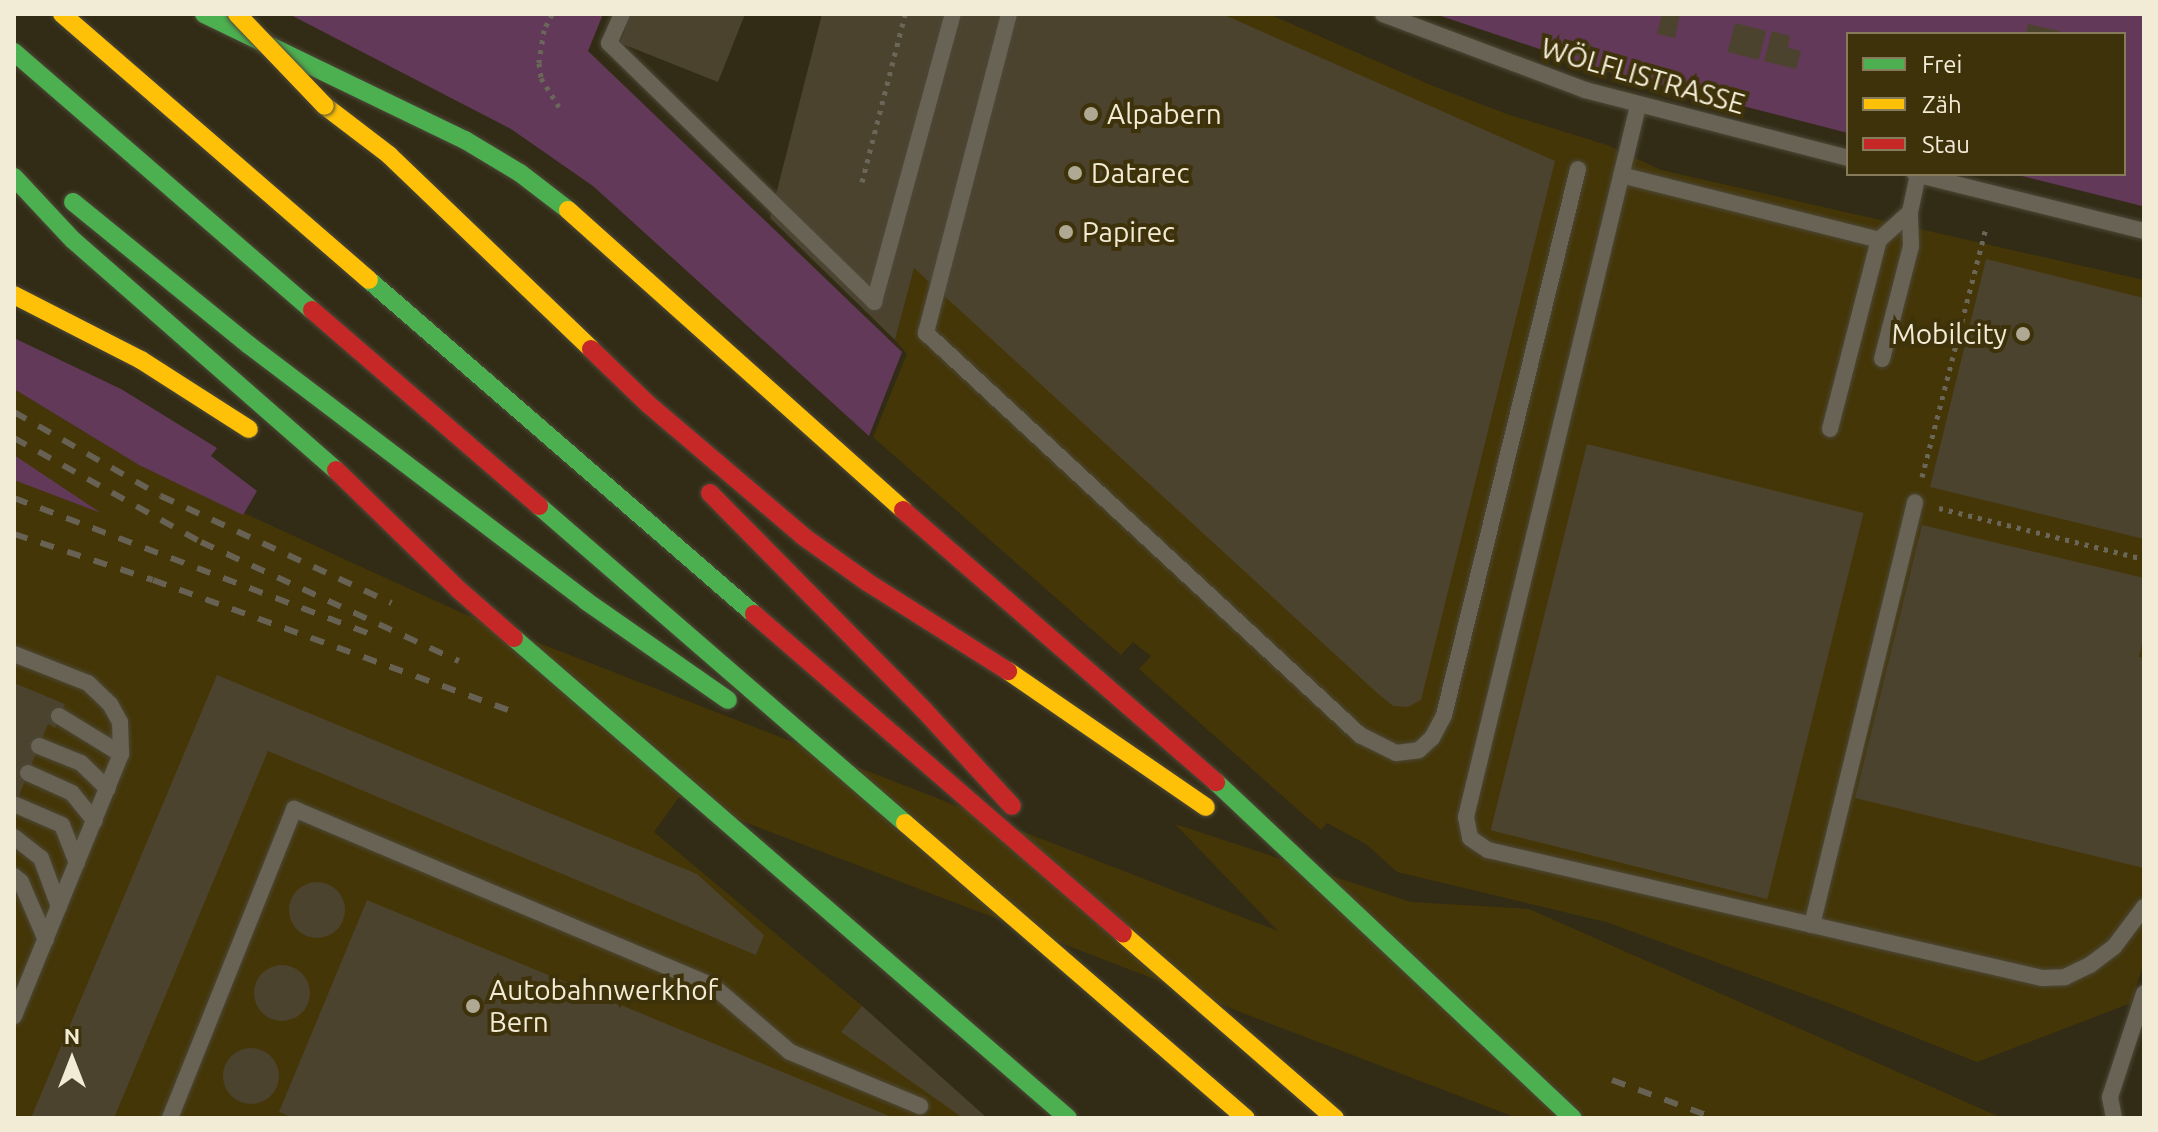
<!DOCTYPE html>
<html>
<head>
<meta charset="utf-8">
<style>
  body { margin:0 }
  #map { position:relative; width:2158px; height:1132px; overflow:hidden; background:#322c16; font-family:Ubuntu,sans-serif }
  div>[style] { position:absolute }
  .built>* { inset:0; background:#443607 }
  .green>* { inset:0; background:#63395a }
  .building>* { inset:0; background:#4c432f; transform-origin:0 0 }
  .round { border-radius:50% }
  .path>* { height:5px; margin-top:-2.5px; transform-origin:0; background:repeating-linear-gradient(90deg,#6a6658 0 4px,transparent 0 10px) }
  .roads { filter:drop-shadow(0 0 2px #4d4838) drop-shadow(0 0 2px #4d4838) }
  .lane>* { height:16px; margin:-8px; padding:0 8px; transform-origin:8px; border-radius:8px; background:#686354 }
  .fast>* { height:18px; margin:-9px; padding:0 9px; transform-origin:9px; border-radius:9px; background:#4caf50 }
  .slow>* { height:18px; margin:-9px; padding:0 9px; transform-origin:9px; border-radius:9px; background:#ffc107 }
  .jam>* { height:18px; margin:-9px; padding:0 9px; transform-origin:9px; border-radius:9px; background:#c62828 }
  .rail>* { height:6px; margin-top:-3px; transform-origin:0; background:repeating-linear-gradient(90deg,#676253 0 14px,transparent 0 28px) }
  .bridges { filter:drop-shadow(0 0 2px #4d4838) drop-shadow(0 0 2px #4d4838) }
  .slow-bridge>* { height:18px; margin:-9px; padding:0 9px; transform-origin:9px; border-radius:9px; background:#ffc107 }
  .dots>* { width:22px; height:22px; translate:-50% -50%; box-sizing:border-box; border:4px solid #3e320a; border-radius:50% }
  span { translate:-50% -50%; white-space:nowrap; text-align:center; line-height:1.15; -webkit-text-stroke:8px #3e320a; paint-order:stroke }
  .street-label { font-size:28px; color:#f2ebd6 }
  .poi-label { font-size:28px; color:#f2ebd6 }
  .left { translate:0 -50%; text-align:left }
  .right { translate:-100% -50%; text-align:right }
  .frame { position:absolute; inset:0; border:16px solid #f2ebd6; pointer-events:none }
  .legend { position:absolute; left:1846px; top:32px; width:280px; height:144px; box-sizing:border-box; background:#3e320a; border:2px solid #867c5c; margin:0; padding:10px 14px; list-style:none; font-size:24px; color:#f2ebd6 }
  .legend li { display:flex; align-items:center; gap:16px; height:40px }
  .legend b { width:40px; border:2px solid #867c5c }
  .north { position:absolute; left:32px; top:1020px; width:80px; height:80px; -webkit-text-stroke:6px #3e320a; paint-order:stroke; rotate:0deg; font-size:22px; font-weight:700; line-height:32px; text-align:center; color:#f2ebd6 }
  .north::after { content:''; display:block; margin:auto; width:28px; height:36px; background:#f2ebd6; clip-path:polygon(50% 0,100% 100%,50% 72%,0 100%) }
</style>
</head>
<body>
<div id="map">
  <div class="built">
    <i style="clip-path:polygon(979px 14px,1269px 14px,1433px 86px,1507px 114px,1607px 145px,1661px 170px,2144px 280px,2144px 962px,2131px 1003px,1977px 1062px,1831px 1004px,1606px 922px,1397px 872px,1366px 844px,1327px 823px,1321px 830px,1139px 669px,1151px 656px,1133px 642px,1121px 655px,873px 437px,907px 354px,895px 340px)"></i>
    <i style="clip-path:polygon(14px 389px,139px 465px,462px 613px,1278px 931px,1175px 824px,1411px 902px,1529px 909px,2002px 1118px,1517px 1118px,679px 797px,654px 832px,862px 1006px,987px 1118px,14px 1118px)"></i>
  </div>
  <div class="green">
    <i style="clip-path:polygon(289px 14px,603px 14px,588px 51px,902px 352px,869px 436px,593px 186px,511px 129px)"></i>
    <i style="clip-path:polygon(1435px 14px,2144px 14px,2144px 203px,2142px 206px,2014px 174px,2124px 174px,2124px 34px,1848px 34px,1848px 133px,1602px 70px)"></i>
    <i style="clip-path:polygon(14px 338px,121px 389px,217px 448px,211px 456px,257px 491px,243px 515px,139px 465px,14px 389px)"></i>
    <i style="clip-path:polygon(14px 455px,101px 513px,14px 480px)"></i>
  </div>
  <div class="building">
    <i style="clip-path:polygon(631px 14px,745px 14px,718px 82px,620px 43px)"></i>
    <i style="clip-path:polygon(822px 14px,1222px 14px,1555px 161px,1421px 700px,1408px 707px,1393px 706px,1376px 692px,914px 268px,895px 340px,770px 218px)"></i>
    <i style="clip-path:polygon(1662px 14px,1680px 14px,1675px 38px,1657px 34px)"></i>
    <i style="left:1735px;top:23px;width:32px;height:30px;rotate:14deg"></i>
    <i style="clip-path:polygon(2028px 24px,2060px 31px,2059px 34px,2026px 34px)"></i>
    <i style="clip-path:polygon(1772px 31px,1790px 36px,1788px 48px,1801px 51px,1796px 69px,1764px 61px)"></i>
    <i style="left:1574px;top:40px;width:18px;height:15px;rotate:13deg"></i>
    <i style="clip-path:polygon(1986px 259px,2144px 298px,2144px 539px,1930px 487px)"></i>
    <i style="left:1587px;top:444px;width:285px;height:398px;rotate:14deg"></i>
    <i style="clip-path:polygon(1922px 525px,2144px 578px,2144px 635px,2139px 657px,2144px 658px,2144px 868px,1855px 798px)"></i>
    <i style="clip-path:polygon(217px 675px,697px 874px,764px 935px,756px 955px,268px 751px,114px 1118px,31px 1118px)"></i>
    <i style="clip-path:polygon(14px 683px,65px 704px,55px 728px,48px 724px,14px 808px)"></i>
    <i class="round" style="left:289px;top:882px;width:56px;height:56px"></i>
    <i style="clip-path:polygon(367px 900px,894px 1118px,293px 1118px,279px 1112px)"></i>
    <i class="round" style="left:254px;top:965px;width:56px;height:56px"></i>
    <i style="clip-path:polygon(862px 1006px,987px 1118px,963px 1118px,841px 1032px)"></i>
    <i class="round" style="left:223px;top:1048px;width:56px;height:56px"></i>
  </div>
  <div class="path">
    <i style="left:552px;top:14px;width:18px;rotate:117deg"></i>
    <i style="left:544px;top:30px;width:33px;rotate:99deg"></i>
    <i style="left:539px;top:63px;width:15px;rotate:82deg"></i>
    <i style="left:541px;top:78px;width:38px;rotate:58deg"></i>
    <i style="left:862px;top:182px;width:173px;rotate:-75.6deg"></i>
    <i style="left:1922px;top:477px;width:254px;rotate:-75.6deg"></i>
    <i style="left:1939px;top:508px;width:211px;rotate:14deg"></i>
  </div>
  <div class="roads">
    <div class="lane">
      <i style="left:622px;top:14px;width:32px;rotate:114deg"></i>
      <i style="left:609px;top:43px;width:371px;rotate:44.3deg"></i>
      <i style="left:874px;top:302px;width:299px;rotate:-74.7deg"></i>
      <i style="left:1009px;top:14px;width:330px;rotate:104.6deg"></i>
      <i style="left:926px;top:333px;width:592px;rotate:42.81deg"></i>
      <i style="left:1360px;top:735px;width:40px;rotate:26.6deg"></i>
      <i style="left:1396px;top:753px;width:23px;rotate:-7deg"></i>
      <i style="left:1419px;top:750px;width:18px;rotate:-43deg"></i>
      <i style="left:1432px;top:738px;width:26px;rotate:-62deg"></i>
      <i style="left:1444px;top:715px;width:562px;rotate:-76.21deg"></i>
      <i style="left:1383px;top:14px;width:216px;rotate:20.6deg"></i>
      <i style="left:1585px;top:90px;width:272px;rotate:14.5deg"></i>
      <i style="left:1638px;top:106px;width:732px;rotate:103.6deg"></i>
      <i style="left:1466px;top:817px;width:21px;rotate:79deg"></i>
      <i style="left:1470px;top:838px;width:22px;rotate:34deg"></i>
      <i style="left:1488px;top:850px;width:569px;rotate:13.01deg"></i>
      <i style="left:2042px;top:978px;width:23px;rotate:-2deg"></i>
      <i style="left:2065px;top:977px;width:28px;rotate:-26deg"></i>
      <i style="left:2090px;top:965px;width:30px;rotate:-37deg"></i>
      <i style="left:2114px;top:947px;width:50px;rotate:-53.1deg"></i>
      <i style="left:1915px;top:174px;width:236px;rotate:14deg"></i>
      <i style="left:1621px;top:175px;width:266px;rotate:14.1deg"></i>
      <i style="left:1882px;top:359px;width:117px;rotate:-75.6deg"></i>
      <i style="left:1911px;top:246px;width:34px;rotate:-92deg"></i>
      <i style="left:1830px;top:429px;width:195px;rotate:-75.5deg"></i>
      <i style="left:1879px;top:240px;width:42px;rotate:-42.1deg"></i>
      <i style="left:1910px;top:212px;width:38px;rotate:-78deg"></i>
      <i style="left:14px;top:654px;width:79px;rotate:21.4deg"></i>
      <i style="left:88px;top:683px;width:30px;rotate:44deg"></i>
      <i style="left:110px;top:704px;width:21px;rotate:61deg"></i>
      <i style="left:120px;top:722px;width:32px;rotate:88deg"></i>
      <i style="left:121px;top:754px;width:283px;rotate:112.2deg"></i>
      <i style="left:59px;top:716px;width:73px;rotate:31.5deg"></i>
      <i style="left:39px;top:746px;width:45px;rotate:22deg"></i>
      <i style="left:81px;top:763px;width:37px;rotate:44deg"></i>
      <i style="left:28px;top:773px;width:48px;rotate:24.4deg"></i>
      <i style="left:72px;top:793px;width:36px;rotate:51deg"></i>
      <i style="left:16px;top:805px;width:50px;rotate:23.5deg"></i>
      <i style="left:62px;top:825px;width:41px;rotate:68.5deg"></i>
      <i style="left:14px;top:837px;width:34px;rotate:38deg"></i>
      <i style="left:41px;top:858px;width:52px;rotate:69.8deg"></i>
      <i style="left:14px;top:876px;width:9px;rotate:41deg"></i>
      <i style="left:21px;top:882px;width:63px;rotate:66.7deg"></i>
      <i style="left:1812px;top:925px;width:435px;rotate:-76.3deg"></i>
      <i style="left:170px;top:1118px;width:333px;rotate:-68.1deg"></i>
      <i style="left:294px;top:809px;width:455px;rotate:22.9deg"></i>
      <i style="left:713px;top:986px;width:101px;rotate:40.6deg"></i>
      <i style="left:790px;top:1052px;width:141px;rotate:22.6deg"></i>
      <i style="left:2114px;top:1118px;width:21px;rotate:-101deg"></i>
      <i style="left:2110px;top:1097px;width:109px;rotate:-71.9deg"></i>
    </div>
    <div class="fast">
      <i style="left:204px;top:14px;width:290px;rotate:25.8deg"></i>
      <i style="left:465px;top:140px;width:64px;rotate:31deg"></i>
      <i style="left:520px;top:173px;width:61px;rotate:37.6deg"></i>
      <i style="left:14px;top:52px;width:394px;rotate:40.9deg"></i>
      <i style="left:14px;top:177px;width:86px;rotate:46.9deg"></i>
      <i style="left:73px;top:240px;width:349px;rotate:41.2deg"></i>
      <i style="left:73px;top:202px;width:227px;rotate:39.1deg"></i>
      <i style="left:249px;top:345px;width:423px;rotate:37.2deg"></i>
      <i style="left:586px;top:601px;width:173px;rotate:34.9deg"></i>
      <i style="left:369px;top:280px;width:510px;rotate:40.94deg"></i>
      <i style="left:539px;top:506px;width:484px;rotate:40.9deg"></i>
      <i style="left:514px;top:638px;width:733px;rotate:40.91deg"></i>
      <i style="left:1216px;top:782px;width:490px;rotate:43.3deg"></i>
    </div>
    <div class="slow">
      <i style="left:62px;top:14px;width:406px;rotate:40.9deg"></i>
      <i style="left:325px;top:106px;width:81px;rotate:37.4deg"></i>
      <i style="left:389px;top:155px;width:280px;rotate:43.8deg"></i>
      <i style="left:568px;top:210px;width:450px;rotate:41.8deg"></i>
      <i style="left:14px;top:295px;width:143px;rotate:27.1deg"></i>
      <i style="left:141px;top:360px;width:128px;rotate:32.6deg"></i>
      <i style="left:1008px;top:671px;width:240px;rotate:34.5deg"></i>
      <i style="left:905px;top:823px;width:451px;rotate:40.9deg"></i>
      <i style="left:1123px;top:934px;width:281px;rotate:41deg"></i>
    </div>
    <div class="jam">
      <i style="left:312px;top:310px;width:300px;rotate:40.8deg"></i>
      <i style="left:591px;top:349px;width:79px;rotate:44deg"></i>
      <i style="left:648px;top:404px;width:205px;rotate:40.4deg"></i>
      <i style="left:804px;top:537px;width:77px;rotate:35.5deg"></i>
      <i style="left:867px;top:582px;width:167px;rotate:32.3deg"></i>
      <i style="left:336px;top:470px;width:172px;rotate:44.3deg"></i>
      <i style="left:459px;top:590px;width:73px;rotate:41.1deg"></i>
      <i style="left:710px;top:493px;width:305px;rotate:45.4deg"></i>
      <i style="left:924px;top:710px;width:130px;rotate:47.5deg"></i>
      <i style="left:903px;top:510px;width:415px;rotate:41deg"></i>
      <i style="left:754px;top:614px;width:488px;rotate:40.9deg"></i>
    </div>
  </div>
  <div class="rail">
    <i style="left:14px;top:412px;width:169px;rotate:29.7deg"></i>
    <i style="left:161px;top:496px;width:254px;rotate:24.9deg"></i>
    <i style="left:14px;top:438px;width:214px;rotate:29.1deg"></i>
    <i style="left:201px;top:542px;width:284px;rotate:24.8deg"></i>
    <i style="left:14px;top:498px;width:386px;rotate:20.9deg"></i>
    <i style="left:14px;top:534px;width:146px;rotate:18.3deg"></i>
    <i style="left:153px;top:580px;width:391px;rotate:20.1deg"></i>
    <i style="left:1612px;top:1080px;width:109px;rotate:20.4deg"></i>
  </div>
  <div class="bridges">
    <div class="slow-bridge">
      <i style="left:237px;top:14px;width:127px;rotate:46.3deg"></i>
    </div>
  </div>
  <div class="dots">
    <i style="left:1091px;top:114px;background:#afa893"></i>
    <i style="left:1075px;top:173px;background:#afa893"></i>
    <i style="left:1066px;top:232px;background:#afa893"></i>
    <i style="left:2023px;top:334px;background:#afa893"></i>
    <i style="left:473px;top:1006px;background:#afa893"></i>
  </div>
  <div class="street-label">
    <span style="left:1643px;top:76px;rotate:16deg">WÖLFLISTRASSE</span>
  </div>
  <div class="poi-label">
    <span class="left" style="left:1107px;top:114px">Alpabern</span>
    <span class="left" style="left:1091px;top:173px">Datarec</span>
    <span class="left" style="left:1082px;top:232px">Papirec</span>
    <span class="right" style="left:2007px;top:334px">Mobilcity</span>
    <span class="left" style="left:489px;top:1006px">Autobahnwerkhof<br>Bern</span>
  </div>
  <div class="frame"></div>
  <ul class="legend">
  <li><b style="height:10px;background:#4caf50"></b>Frei</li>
  <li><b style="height:10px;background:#ffc107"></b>Zäh</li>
  <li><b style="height:10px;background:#c62828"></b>Stau</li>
  </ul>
  <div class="north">N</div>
</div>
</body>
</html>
